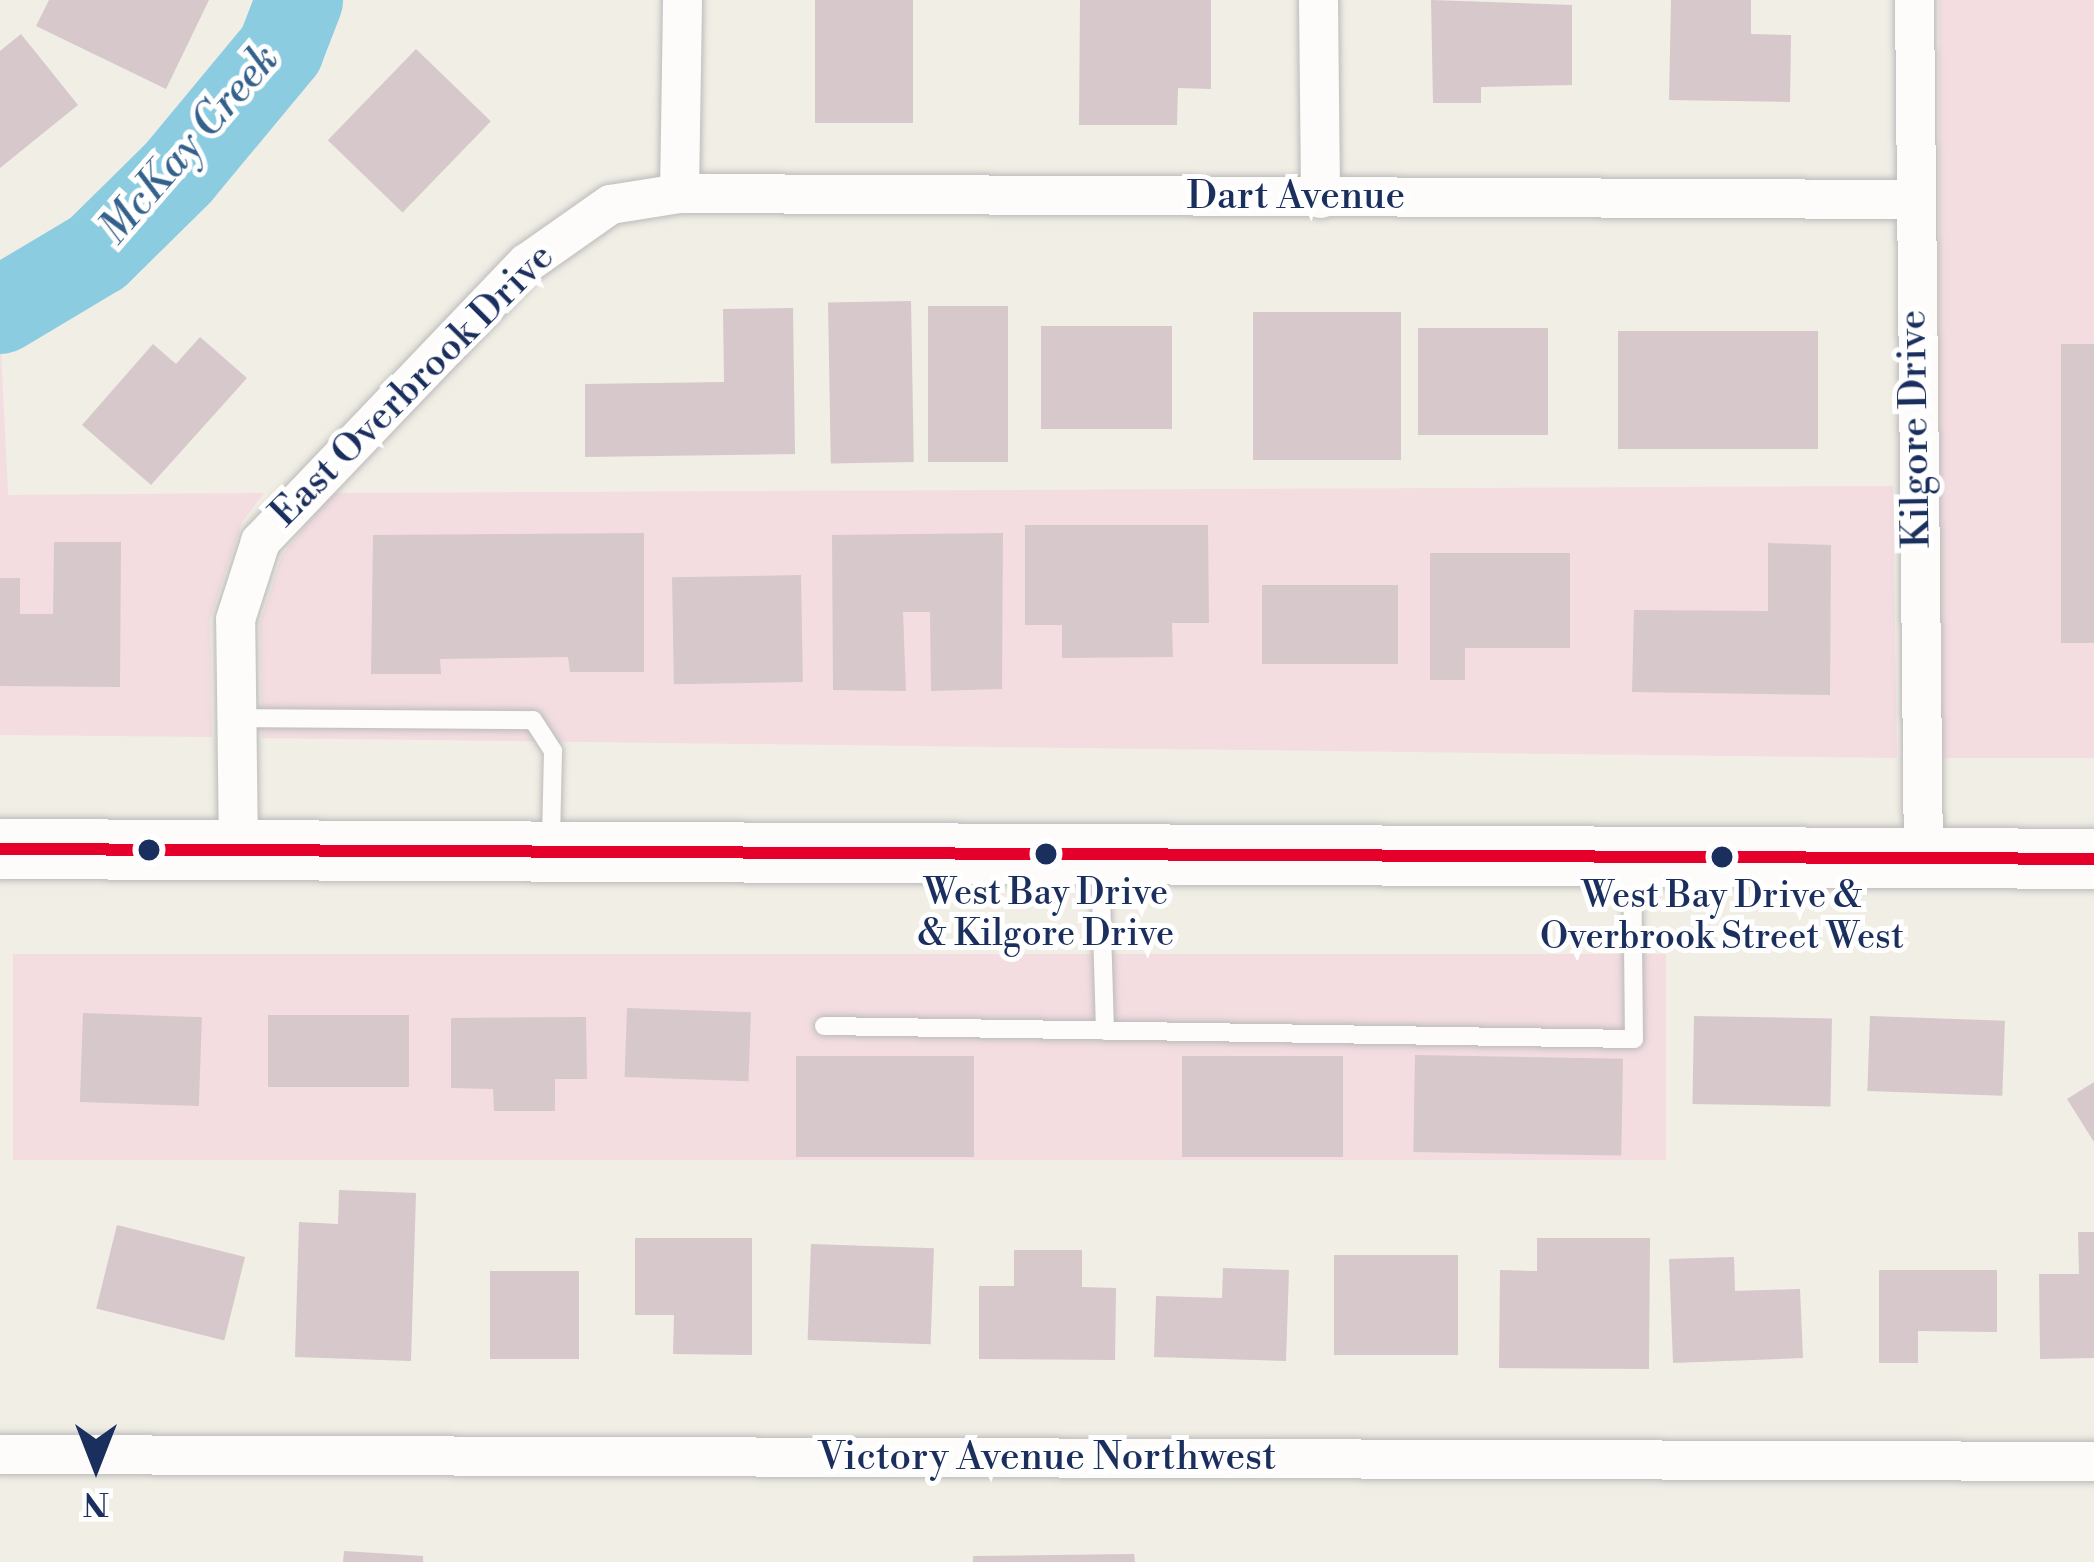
<!DOCTYPE html>
<html>
<head>
<meta charset="utf-8">
<style>
  body { margin:0 }
  #map { position:relative; width:2094px; height:1562px; overflow:hidden; background:#f1eee5; font-family:"Libre Bodoni",serif }
  div>[style] { position:absolute }
  .built>* { inset:0; background:#f3dde1; transform-origin:0 0 }
  .river>* { height:87px; margin:-43.5px; padding:0 43.5px; transform-origin:43.5px; border-radius:43.5px; background:#8ccce1 }
  .building>* { inset:0; background:#d7c8cb; transform-origin:0 0 }
  .roads { filter:drop-shadow(0 0 3px #bbb) drop-shadow(0 0 3px #bbb) }
  .lane>* { height:18px; margin:-9px; padding:0 9px; transform-origin:9px; border-radius:9px; background:#fdfcfb }
  .street>* { height:39px; margin:-19.5px; padding:0 19.5px; transform-origin:19.5px; border-radius:19.5px; background:#fdfcfb }
  .primary>* { height:60px; margin:-30px; padding:0 30px; transform-origin:30px; border-radius:30px; background:#fdfcfb }
  .bus-1>* { height:12px; margin:-6px; padding:0 6px; transform-origin:6px; border-radius:6px; background:#e4002b }
  .dots>* { width:33px; height:33px; translate:-50% -50%; box-sizing:border-box; border:6px solid #fff; border-radius:50% }
  span { translate:-50% -50%; white-space:nowrap; text-align:center; line-height:1.15; -webkit-text-stroke:10px #fff; paint-order:stroke }
  .bus-label { font-size:36px; color:#1b2f5e }
  .street-label { font-size:39px; color:#1b2f5e }
  .water-label { font-size:42px; color:#34618b; font-style:italic }
  .north { position:absolute; left:36px; top:1406px; width:120px; height:120px; -webkit-text-stroke:9px #fff; paint-order:stroke; rotate:180deg; font-size:33px; font-weight:700; line-height:48px; text-align:center; color:#1b2f5e }
  .north::after { content:''; display:block; margin:auto; width:42px; height:54px; background:#1b2f5e; clip-path:polygon(50% 0,100% 100%,50% 72%,0 100%) }
</style>
</head>
<body>
<div id="map">
  <div class="built">
    <i style="left:1939px;top:0;width:155px;height:758px"></i>
    <i style="clip-path:polygon(0 329px,8px 495px,264px 493px,242px 522px,210px 619px,212px 737px,0 735px)"></i>
    <i style="clip-path:polygon(1893px 486px,1897px 758px,262px 738px,260px 623px,282px 555px,333px 493px)"></i>
    <i style="left:13px;top:954px;width:1653px;height:206px"></i>
  </div>
  <div class="river">
    <i style="left:0;top:310px;width:113px;rotate:-30.9deg"></i>
    <i style="left:97px;top:252px;width:114px;rotate:-44.6deg"></i>
    <i style="left:178px;top:172px;width:160px;rotate:-50.3deg"></i>
    <i style="left:280px;top:49px;width:53px;rotate:-68.8deg"></i>
  </div>
  <div class="building">
    <i style="clip-path:polygon(49px 0,209px 0,166px 89px,36px 26px)"></i>
    <i style="left:815px;top:0;width:98px;height:123px"></i>
    <i style="clip-path:polygon(1080px 0,1211px 0,1211px 89px,1178px 88px,1177px 125px,1079px 125px)"></i>
    <i style="clip-path:polygon(1431px 0,1572px 5px,1572px 85px,1481px 87px,1481px 103px,1433px 103px)"></i>
    <i style="clip-path:polygon(1671px 0,1751px 0,1751px 34px,1791px 35px,1790px 102px,1669px 100px)"></i>
    <i style="clip-path:polygon(21px 34px,78px 105px,0 168px,0 51px)"></i>
    <i style="left:416px;top:49px;width:104px;height:127px;rotate:44deg"></i>
    <i style="left:911px;top:301px;width:161px;height:83px;rotate:89deg"></i>
    <i style="left:928px;top:306px;width:80px;height:156px"></i>
    <i style="clip-path:polygon(793px 308px,795px 454px,585px 457px,585px 384px,724px 382px,723px 309px)"></i>
    <i style="left:1253px;top:312px;width:148px;height:148px"></i>
    <i style="left:1041px;top:326px;width:131px;height:103px"></i>
    <i style="left:1418px;top:328px;width:130px;height:107px"></i>
    <i style="left:1618px;top:331px;width:200px;height:118px"></i>
    <i style="clip-path:polygon(200px 337px,247px 378px,151px 485px,82px 425px,153px 344px,176px 364px)"></i>
    <i style="left:2061px;top:344px;width:33px;height:299px"></i>
    <i style="clip-path:polygon(1025px 525px,1208px 525px,1209px 623px,1172px 623px,1173px 657px,1062px 658px,1062px 625px,1025px 625px)"></i>
    <i style="clip-path:polygon(644px 533px,644px 672px,570px 672px,568px 657px,440px 659px,441px 674px,371px 674px,373px 535px)"></i>
    <i style="clip-path:polygon(1003px 533px,1002px 689px,931px 691px,930px 612px,903px 612px,906px 691px,833px 690px,832px 535px)"></i>
    <i style="clip-path:polygon(54px 542px,121px 542px,120px 687px,0 686px,0 578px,20px 578px,20px 614px,53px 614px)"></i>
    <i style="clip-path:polygon(1768px 543px,1831px 545px,1830px 695px,1632px 692px,1634px 610px,1768px 611px)"></i>
    <i style="clip-path:polygon(1430px 553px,1570px 553px,1570px 648px,1465px 648px,1465px 680px,1430px 680px)"></i>
    <i style="left:801px;top:575px;width:107px;height:129px;rotate:89deg"></i>
    <i style="left:1262px;top:585px;width:136px;height:79px"></i>
    <i style="left:627px;top:1008px;width:124px;height:69px;rotate:2deg"></i>
    <i style="left:83px;top:1013px;width:119px;height:89px;rotate:2deg"></i>
    <i style="left:268px;top:1015px;width:141px;height:72px"></i>
    <i style="left:1694px;top:1016px;width:138px;height:88px;rotate:1deg"></i>
    <i style="left:1870px;top:1016px;width:135px;height:75px;rotate:2deg"></i>
    <i style="clip-path:polygon(586px 1017px,587px 1079px,555px 1079px,555px 1111px,494px 1111px,493px 1089px,451px 1088px,451px 1018px)"></i>
    <i style="left:1415px;top:1055px;width:208px;height:97px;rotate:1deg"></i>
    <i style="left:796px;top:1056px;width:178px;height:101px"></i>
    <i style="left:1182px;top:1056px;width:161px;height:101px"></i>
    <i style="clip-path:polygon(2094px 1082px,2094px 1142px,2067px 1099px)"></i>
    <i style="clip-path:polygon(339px 1190px,416px 1193px,411px 1361px,295px 1357px,299px 1222px,338px 1224px)"></i>
    <i style="left:117px;top:1225px;width:132px;height:86px;rotate:14deg"></i>
    <i style="clip-path:polygon(2078px 1232px,2094px 1232px,2094px 1358px,2040px 1359px,2039px 1274px,2079px 1274px)"></i>
    <i style="clip-path:polygon(635px 1238px,752px 1238px,752px 1355px,673px 1354px,674px 1315px,635px 1315px)"></i>
    <i style="clip-path:polygon(1537px 1238px,1650px 1238px,1649px 1369px,1499px 1368px,1500px 1270px,1537px 1271px)"></i>
    <i style="left:811px;top:1244px;width:123px;height:96px;rotate:2deg"></i>
    <i style="clip-path:polygon(1014px 1250px,1082px 1250px,1082px 1287px,1116px 1288px,1115px 1360px,979px 1359px,979px 1286px,1014px 1286px)"></i>
    <i style="left:1334px;top:1255px;width:124px;height:100px"></i>
    <i style="clip-path:polygon(1734px 1257px,1735px 1291px,1800px 1289px,1803px 1358px,1673px 1363px,1669px 1259px)"></i>
    <i style="clip-path:polygon(1223px 1268px,1289px 1270px,1286px 1361px,1154px 1357px,1156px 1296px,1222px 1298px)"></i>
    <i style="clip-path:polygon(1879px 1270px,1997px 1270px,1997px 1332px,1918px 1331px,1918px 1363px,1879px 1363px)"></i>
    <i style="left:490px;top:1271px;width:89px;height:88px"></i>
    <i style="clip-path:polygon(344px 1551px,423px 1556px,423px 1562px,343px 1562px)"></i>
    <i style="clip-path:polygon(1134px 1554px,1135px 1562px,973px 1562px,973px 1556px)"></i>
  </div>
  <div class="roads">
    <div class="lane">
      <i style="left:236px;top:718px;width:297px;rotate:0.4deg"></i>
      <i style="left:533px;top:720px;width:37px;rotate:57deg"></i>
      <i style="left:553px;top:751px;width:90px;rotate:91.3deg"></i>
      <i style="left:1100px;top:862px;width:169px;rotate:88.3deg"></i>
      <i style="left:824px;top:1026px;width:810px;rotate:0.92deg"></i>
      <i style="left:1634px;top:1039px;width:177px;rotate:-90.6deg"></i>
    </div>
    <div class="street">
      <i style="left:1318px;top:0;width:198px;rotate:89.4deg"></i>
      <i style="left:1914px;top:0;width:859px;rotate:89.4deg"></i>
      <i style="left:679px;top:193px;width:193px;rotate:-89.1deg"></i>
      <i style="left:238px;top:851px;width:232px;rotate:-90.7deg"></i>
      <i style="left:235px;top:619px;width:82px;rotate:-72.2deg"></i>
      <i style="left:260px;top:541px;width:385px;rotate:-46.3deg"></i>
      <i style="left:526px;top:263px;width:103px;rotate:-35.1deg"></i>
      <i style="left:610px;top:204px;width:70px;rotate:-9.1deg"></i>
      <i style="left:679px;top:193px;width:1234px;rotate:0.28deg"></i>
      <i style="left:0;top:1454px;width:2094px;rotate:0.19deg"></i>
    </div>
    <div class="primary">
      <i style="left:0;top:849px;width:2094px;rotate:0.27deg"></i>
    </div>
  </div>
  <div class="bus-1">
    <i style="left:0;top:849px;width:2094px;rotate:0.27deg"></i>
  </div>
  <div class="dots">
    <i style="left:149px;top:850px;background:#1b2f5e"></i>
    <i style="left:1046px;top:854px;background:#1b2f5e"></i>
    <i style="left:1722px;top:857px;background:#1b2f5e"></i>
  </div>
  <div class="bus-label">
    <span style="left:1046px;top:914px">West Bay Drive<br>&amp; Kilgore Drive</span>
    <span style="left:1722px;top:917px">West Bay Drive &amp;<br>Overbrook Street West</span>
  </div>
  <div class="street-label">
    <span style="left:1296px;top:197px">Dart Avenue</span>
    <span style="left:413px;top:386px;rotate:-45deg">East Overbrook Drive</span>
    <span style="left:1916px;top:429px;rotate:-91deg">Kilgore Drive</span>
    <span style="left:1047px;top:1458px">Victory Avenue Northwest</span>
  </div>
  <div class="water-label">
    <span style="left:190px;top:145px;rotate:-49deg">McKay Creek</span>
  </div>
  <div class="north">N</div>
</div>
</body>
</html>
